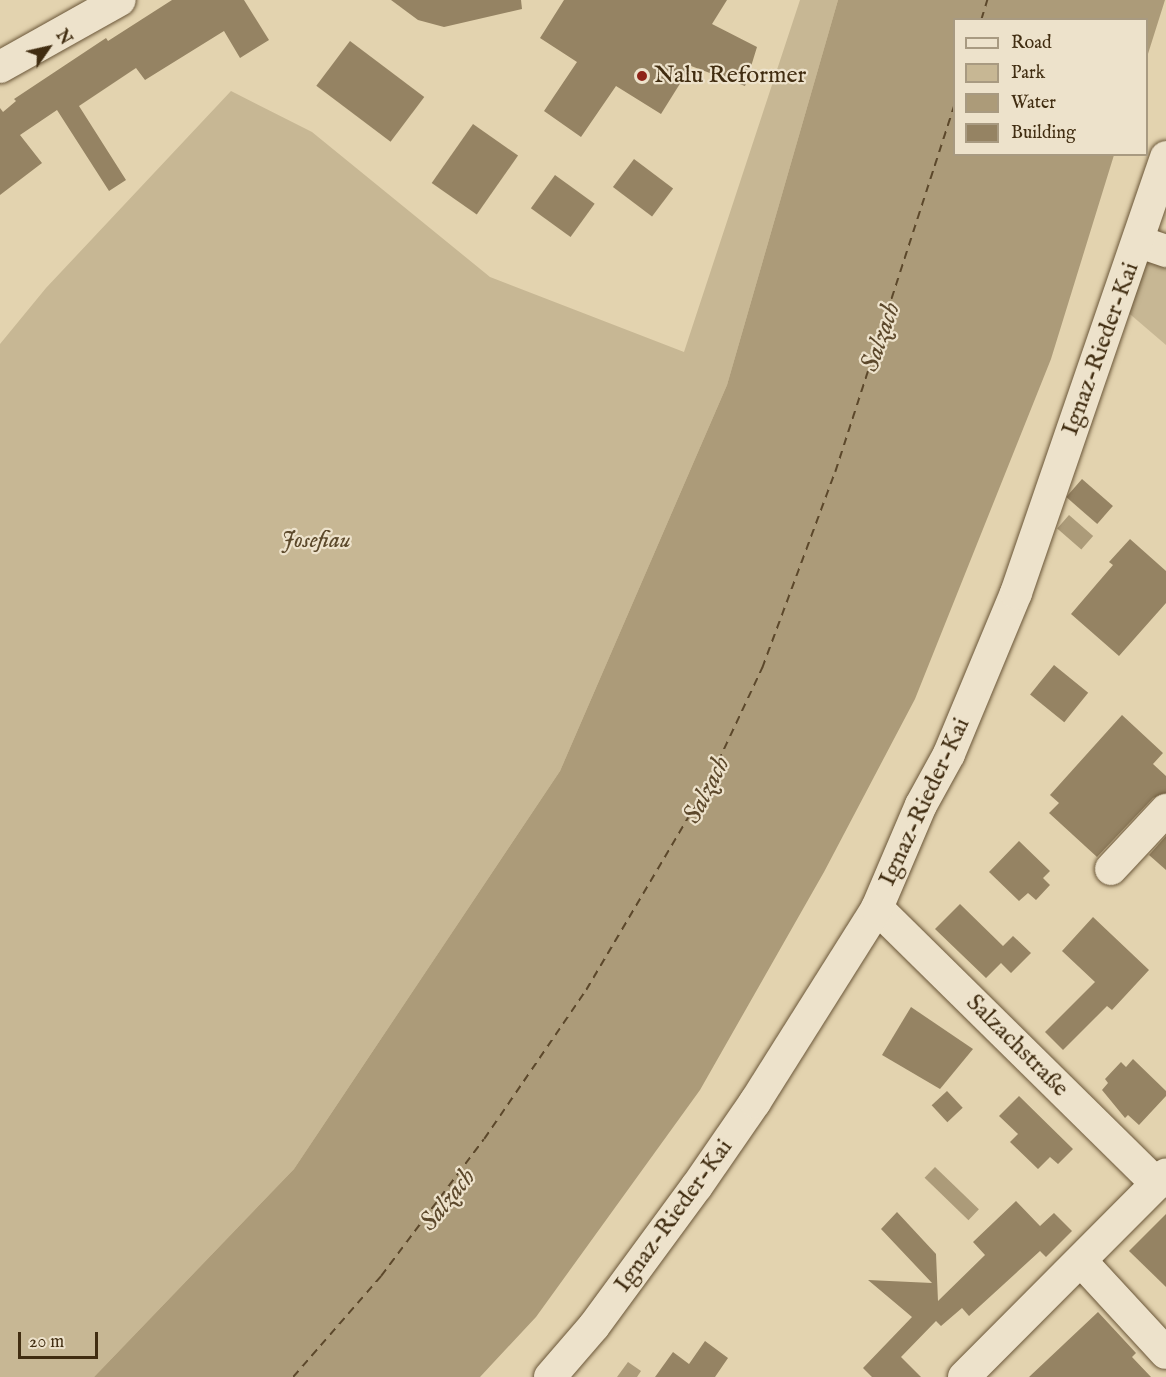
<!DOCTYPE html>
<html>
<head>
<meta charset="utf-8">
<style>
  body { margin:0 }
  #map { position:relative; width:1166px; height:1377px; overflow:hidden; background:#e3d3af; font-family:"IM FELL English",serif }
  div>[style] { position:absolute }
  .green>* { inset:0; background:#c7b794 }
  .water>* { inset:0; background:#ac9b79; transform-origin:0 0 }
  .ferry>* { height:1.5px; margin-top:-0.75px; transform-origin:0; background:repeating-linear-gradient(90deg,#5c482b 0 8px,transparent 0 14px) }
  .building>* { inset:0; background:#958363; transform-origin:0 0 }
  .roads { filter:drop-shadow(0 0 2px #6a5638) drop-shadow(0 0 2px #6a5638) }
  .minor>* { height:32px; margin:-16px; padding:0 16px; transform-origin:16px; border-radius:16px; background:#ede2cb }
  .dots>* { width:16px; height:16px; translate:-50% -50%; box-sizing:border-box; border:3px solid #ede2cb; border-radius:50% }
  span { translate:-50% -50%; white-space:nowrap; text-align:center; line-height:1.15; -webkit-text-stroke:4.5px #ede2cb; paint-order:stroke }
  .poi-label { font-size:24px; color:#412d11 }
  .left { translate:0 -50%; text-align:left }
  .street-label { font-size:24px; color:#412d11 }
  .park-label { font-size:24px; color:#5c492b; font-style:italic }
  .water-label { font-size:26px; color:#5c482b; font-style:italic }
  .legend { position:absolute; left:953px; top:18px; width:195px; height:138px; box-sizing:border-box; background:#ede2cb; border:2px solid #a89a81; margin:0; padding:8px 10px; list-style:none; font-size:18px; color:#412d11 }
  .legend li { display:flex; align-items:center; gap:12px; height:30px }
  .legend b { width:30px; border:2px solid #a89a81 }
  .north { position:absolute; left:18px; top:18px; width:60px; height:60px; -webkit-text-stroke:4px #ede2cb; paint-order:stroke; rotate:56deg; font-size:16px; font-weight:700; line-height:24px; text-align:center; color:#412d11 }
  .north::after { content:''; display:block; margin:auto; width:21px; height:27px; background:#412d11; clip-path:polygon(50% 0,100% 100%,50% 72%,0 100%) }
  .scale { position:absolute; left:18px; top:1332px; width:80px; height:27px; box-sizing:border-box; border:3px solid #412d11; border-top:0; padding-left:8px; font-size:18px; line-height:21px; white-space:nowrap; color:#412d11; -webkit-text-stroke:4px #ede2cb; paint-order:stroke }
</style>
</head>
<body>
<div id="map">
  <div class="green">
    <i style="clip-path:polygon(800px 0,838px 0,727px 385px,560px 771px,294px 1169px,94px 1377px,0 1377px,0 344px,46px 288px,231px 91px,312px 132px,490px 277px,684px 352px)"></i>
    <i style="clip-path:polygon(1153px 259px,1166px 263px,1166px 345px,1124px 309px,1145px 262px)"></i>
  </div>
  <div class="water">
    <i style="clip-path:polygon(838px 0,1165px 0,1147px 57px,1146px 20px,954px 20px,954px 154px,1114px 155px,1051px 359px,915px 699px,824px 872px,700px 1090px,536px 1317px,480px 1377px,94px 1377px,294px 1169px,560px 771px,727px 385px)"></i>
    <i style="left:1069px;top:515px;width:32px;height:18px;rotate:41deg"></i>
    <i style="left:935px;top:1167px;width:61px;height:15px;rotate:44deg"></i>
    <i style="clip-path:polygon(628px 1362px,641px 1371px,637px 1377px,617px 1377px)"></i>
  </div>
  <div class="ferry">
    <i style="left:981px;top:20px;width:21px;rotate:-73deg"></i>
    <i style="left:293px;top:1377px;width:134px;rotate:-48.9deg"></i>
    <i style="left:381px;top:1276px;width:171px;rotate:-53.1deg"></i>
    <i style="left:484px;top:1139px;width:181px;rotate:-55.6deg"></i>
    <i style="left:586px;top:990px;width:236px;rotate:-59.4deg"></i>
    <i style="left:706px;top:787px;width:132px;rotate:-64.8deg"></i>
    <i style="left:762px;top:668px;width:209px;rotate:-69.6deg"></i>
    <i style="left:835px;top:472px;width:385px;rotate:-72deg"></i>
  </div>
  <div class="building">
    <i style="clip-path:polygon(172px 0,244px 0,269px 40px,240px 58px,224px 31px,145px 80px,136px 68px,79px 106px,126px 180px,109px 191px,57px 110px,20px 135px,42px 163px,0 195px,0 108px,3px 112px,16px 101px,14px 99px,106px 38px,108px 41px)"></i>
    <i style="clip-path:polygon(391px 0,521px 0,522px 9px,444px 27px,418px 20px)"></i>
    <i style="clip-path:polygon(564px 0,727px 0,712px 24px,757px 47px,745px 86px,691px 66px,661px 114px,616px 86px,581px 137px,544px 111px,577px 62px,540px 38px)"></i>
    <i style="left:350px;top:41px;width:93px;height:56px;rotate:37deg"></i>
    <i style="left:473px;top:124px;width:55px;height:72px;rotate:35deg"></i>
    <i style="left:634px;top:159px;width:49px;height:35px;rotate:37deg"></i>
    <i style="left:555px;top:175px;width:49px;height:41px;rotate:36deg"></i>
    <i style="left:1082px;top:479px;width:41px;height:24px;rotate:41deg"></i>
    <i style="clip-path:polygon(1130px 539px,1166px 571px,1166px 603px,1119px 656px,1071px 614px,1113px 565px,1109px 562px)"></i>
    <i style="left:1054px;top:665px;width:44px;height:38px;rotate:39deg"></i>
    <i style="clip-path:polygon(1122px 715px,1163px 753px,1153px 764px,1166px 776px,1166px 793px,1153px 798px,1097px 857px,1049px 813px,1059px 803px,1050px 795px)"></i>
    <i style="clip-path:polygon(1166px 836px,1166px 870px,1149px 855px)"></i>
    <i style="clip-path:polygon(1019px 841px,1050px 871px,1043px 878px,1050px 885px,1036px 900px,1028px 893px,1019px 901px,989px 872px)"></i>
    <i style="clip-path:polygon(960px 904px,1003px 946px,1013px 936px,1031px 953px,1011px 973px,1001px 963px,986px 978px,935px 929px)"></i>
    <i style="clip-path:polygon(1093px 917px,1149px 970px,1112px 1010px,1107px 1006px,1063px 1050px,1045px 1032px,1095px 982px,1062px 951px)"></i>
    <i style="clip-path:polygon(911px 1007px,973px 1049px,940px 1089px,882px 1055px)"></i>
    <i style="clip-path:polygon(1133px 1059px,1166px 1091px,1166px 1096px,1139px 1125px,1128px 1115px,1125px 1118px,1102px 1090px,1108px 1083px,1105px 1079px,1121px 1062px,1126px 1067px)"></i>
    <i style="left:947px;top:1091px;width:23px;height:21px;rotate:47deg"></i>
    <i style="clip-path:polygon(1019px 1096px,1073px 1149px,1058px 1164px,1050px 1157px,1038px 1169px,1010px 1142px,1018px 1134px,999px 1116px)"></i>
    <i style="clip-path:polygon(1016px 1201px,1040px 1226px,1054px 1213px,1072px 1231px,1046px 1257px,1040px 1251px,969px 1316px,962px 1308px,941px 1326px,936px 1321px,901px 1357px,921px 1377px,872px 1377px,863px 1368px,912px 1317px,868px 1280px,932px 1283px,881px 1229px,897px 1212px,936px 1254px,938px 1301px,985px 1255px,973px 1242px)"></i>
    <i style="clip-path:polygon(1166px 1214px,1166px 1287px,1129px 1251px)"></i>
    <i style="clip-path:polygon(1098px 1312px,1136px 1353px,1132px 1357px,1151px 1377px,1029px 1377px)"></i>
    <i style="clip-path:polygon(705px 1341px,728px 1358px,715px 1377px,655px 1377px,673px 1352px,689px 1364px)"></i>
  </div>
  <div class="roads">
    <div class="minor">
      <i style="left:0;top:67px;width:137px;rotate:-29.2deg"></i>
      <i style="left:1140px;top:242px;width:28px;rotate:19deg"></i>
      <i style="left:1111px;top:869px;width:81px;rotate:-47deg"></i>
      <i style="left:877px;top:908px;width:393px;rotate:44.6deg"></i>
      <i style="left:1081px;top:1261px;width:125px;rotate:47.3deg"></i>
      <i style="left:550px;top:1377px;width:67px;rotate:-49.2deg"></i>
      <i style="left:594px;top:1326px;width:174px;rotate:-53.7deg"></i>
      <i style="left:697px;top:1186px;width:102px;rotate:-55.4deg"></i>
      <i style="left:755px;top:1102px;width:229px;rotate:-57.8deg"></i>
      <i style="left:877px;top:908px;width:112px;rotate:-66.9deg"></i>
      <i style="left:921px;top:805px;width:58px;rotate:-61.2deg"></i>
      <i style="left:949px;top:754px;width:174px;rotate:-67.4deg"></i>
      <i style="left:1016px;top:593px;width:461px;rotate:-71deg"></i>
      <i style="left:964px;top:1377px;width:286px;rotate:-45.1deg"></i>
    </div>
  </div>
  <div class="dots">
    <i style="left:642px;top:76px;background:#8f2418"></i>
  </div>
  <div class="poi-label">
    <span class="left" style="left:654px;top:76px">Nalu Reformer</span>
  </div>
  <div class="street-label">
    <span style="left:1101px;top:349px;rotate:-70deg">Ignaz-Rieder-Kai</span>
    <span style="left:925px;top:802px;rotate:-65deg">Ignaz-Rieder-Kai</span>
    <span style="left:1017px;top:1046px;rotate:45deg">Salzachstraße</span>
    <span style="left:674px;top:1216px;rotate:-54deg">Ignaz-Rieder-Kai</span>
  </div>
  <div class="park-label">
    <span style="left:316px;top:541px">Josefiau</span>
  </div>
  <div class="water-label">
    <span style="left:881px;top:337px;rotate:-71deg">Salzach</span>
    <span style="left:707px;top:790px;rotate:-63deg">Salzach</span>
    <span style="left:448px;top:1200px;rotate:-51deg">Salzach</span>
  </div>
  <ul class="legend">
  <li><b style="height:8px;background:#ede2cb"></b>Road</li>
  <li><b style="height:16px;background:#c7b794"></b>Park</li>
  <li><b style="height:16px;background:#ac9b79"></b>Water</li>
  <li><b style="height:16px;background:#958363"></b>Building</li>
  </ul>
  <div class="north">N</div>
  <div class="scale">20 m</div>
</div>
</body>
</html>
